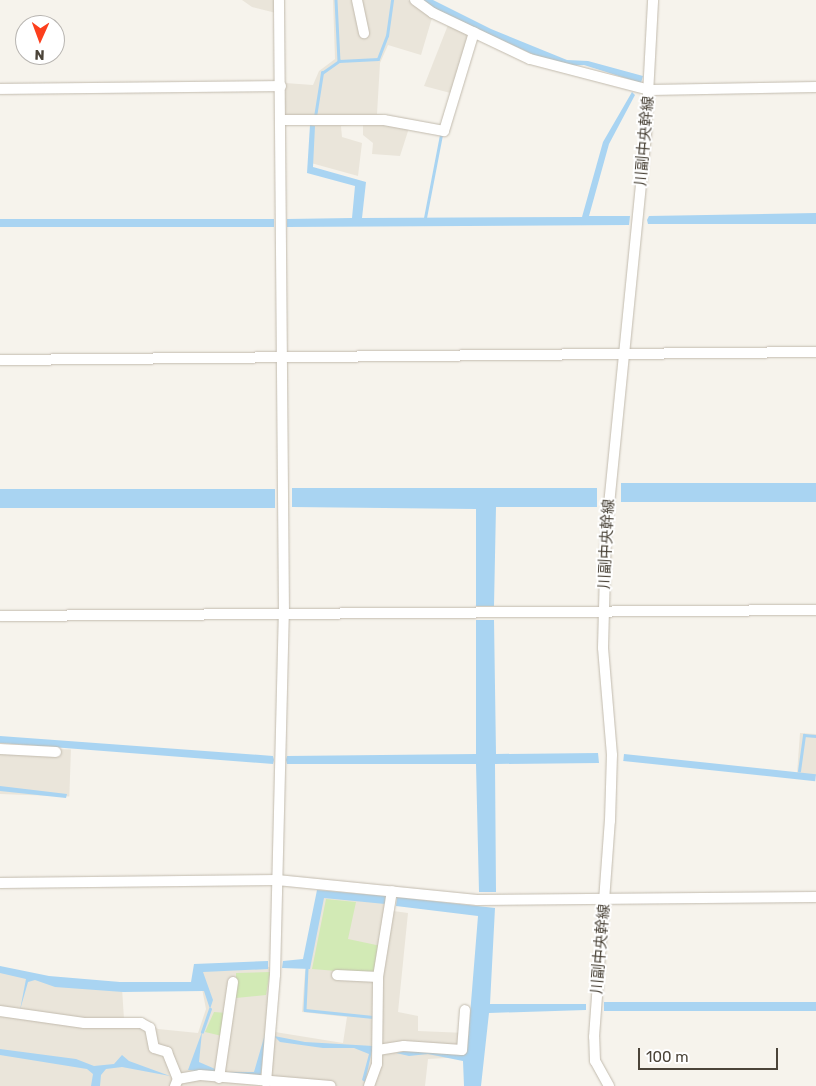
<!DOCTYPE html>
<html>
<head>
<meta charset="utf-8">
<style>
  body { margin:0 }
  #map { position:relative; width:816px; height:1086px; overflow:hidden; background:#f6f3ec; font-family:Rubik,"Noto Sans JP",sans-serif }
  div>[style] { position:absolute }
  .residential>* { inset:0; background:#eae5da; transform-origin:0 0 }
  .green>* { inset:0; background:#d2eab5 }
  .water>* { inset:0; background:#a9d4f2; transform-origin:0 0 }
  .stream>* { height:2.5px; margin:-1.25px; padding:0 1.25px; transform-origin:1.25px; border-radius:1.25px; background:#a9d4f2 }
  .roads { filter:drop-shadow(0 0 1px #c2bbae) drop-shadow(0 0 1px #c2bbae) }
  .minor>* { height:10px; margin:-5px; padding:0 5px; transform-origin:5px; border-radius:5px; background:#fff }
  span { translate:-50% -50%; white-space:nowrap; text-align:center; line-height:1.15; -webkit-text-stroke:4px #fff; paint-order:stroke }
  .street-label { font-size:15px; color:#4b4439 }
  .north { position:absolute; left:15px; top:15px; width:50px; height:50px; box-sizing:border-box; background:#fff; border:1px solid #b7b4b0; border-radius:50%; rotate:182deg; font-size:14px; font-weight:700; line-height:20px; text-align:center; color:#4b4439 }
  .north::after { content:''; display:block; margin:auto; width:18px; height:22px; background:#fc3f1d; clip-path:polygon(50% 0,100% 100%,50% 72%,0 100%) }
  .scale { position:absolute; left:638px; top:1048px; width:140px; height:22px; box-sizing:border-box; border:2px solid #4b4439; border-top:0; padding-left:6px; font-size:15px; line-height:18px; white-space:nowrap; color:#4b4439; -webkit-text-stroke:4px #fff; paint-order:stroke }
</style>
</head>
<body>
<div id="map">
  <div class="residential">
    <i style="clip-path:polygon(242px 0,284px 0,284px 15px,252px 7px)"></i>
    <i style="clip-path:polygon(333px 0,408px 0,432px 18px,421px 55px,388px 45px,380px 63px,377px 114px,409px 119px,409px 128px,400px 156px,372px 154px,373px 143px,363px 135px,363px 124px,341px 126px,342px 137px,362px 143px,358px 176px,311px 163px,310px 118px,283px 116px,285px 83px,313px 85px,319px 71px,335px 59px)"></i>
    <i style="clip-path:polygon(448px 25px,477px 39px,458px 95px,424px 86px)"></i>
    <i style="clip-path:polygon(800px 733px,816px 734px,816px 776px,797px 774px)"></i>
    <i style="left:0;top:747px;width:71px;height:47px;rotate:2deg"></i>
    <i style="clip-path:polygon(323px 896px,387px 903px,386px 910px,408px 913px,398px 1012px,418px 1016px,418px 1031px,466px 1033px,464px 1057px,428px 1059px,425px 1086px,0 1086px,0 967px,48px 979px,122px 988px,124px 1019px,144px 1020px,158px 1029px,198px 1033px,206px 1009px,198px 968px,269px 967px,280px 972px,275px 1032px,343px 1043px,347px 1017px,302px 1012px,305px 972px)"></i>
  </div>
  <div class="green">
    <i style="clip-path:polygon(326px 899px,356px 902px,348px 939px,381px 946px,374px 974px,312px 969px)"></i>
    <i style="clip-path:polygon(270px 972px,266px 995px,236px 998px,236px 973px)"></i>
    <i style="clip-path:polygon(214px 1012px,227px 1013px,222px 1036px,205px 1032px)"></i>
  </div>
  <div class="water">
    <i style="clip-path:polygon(422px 0,433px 0,491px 29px,567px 60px,588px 61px,643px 76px,641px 83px,584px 65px,563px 66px,536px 56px,434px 9px)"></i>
    <i style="clip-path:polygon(632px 92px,635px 95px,609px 144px,589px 216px,630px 216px,629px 225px,287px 227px,287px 219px,352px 218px,355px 186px,307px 173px,310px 125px,315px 126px,313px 167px,366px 182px,362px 218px,582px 217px,603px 142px)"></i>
    <i style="clip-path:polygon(816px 213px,816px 224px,648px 224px,647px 220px,649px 216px)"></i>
    <i style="left:274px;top:219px;width:8px;height:274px;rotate:90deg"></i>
    <i style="left:816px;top:483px;width:19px;height:195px;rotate:90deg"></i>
    <i style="clip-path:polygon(292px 488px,597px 488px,597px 507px,496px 507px,494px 606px,476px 606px,476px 509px,292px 507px)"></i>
    <i style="left:275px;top:489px;width:19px;height:275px;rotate:90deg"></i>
    <i style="clip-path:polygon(476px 620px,494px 620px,496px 754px,598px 753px,599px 763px,495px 764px,496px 892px,479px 892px,476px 764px,287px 764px,286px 760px,287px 756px,476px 754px)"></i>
    <i style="clip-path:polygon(0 736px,273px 756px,274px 760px,273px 764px,0 743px)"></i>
    <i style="left:624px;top:754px;width:193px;height:7px;rotate:6deg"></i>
    <i style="clip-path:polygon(0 786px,67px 794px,66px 798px,0 791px)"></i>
    <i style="clip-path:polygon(317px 890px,386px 896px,385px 904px,324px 898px,310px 969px,282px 968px,283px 961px,303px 959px)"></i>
    <i style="clip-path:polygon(397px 897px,495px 908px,490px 1004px,586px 1004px,586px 1010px,489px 1013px,481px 1086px,464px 1086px,463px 1061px,428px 1054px,409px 1056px,396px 1053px,413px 1050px,464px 1055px,467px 1052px,478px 916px,396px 906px)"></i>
    <i style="clip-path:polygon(268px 961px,268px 969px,203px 972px,213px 1000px,210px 1009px,204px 991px,123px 992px,55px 987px,35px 980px,28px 982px,20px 1010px,26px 979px,0 973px,0 966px,49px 976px,120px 982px,191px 982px,194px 964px)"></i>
    <i style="left:604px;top:1002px;width:212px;height:9px"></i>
    <i style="clip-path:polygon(202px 1032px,199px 1062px,222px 1072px,254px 1072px,265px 1034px,261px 1074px,257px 1077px,188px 1070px)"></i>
    <i style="clip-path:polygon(274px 1036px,305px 1042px,373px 1046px,365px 1082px,362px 1080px,369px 1054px,354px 1048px,323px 1048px,280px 1042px)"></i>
    <i style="clip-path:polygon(0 1049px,76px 1059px,94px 1066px,114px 1064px,122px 1055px,129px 1061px,170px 1076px,122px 1067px,106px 1069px,101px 1075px,100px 1086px,91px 1086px,93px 1074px,87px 1069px,0 1055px)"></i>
  </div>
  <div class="stream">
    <i style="left:336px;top:0;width:61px;rotate:87.2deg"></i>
    <i style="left:315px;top:117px;width:45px;rotate:-81deg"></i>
    <i style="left:322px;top:73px;width:21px;rotate:-35deg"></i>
    <i style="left:339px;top:61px;width:39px;rotate:-3deg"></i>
    <i style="left:378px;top:59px;width:25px;rotate:-69deg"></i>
    <i style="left:387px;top:36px;width:36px;rotate:-82deg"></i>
    <i style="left:425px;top:218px;width:85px;rotate:-79.1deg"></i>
    <i style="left:799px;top:771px;width:36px;rotate:-82deg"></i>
    <i style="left:804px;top:735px;width:12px;rotate:5deg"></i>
    <i style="left:307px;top:969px;width:41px;rotate:92.8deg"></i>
    <i style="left:305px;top:1010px;width:68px;rotate:5.9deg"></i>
    <i style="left:202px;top:1032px;width:24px;rotate:-71deg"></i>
  </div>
  <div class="roads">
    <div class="minor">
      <i style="left:357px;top:0;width:34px;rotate:78deg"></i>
      <i style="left:415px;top:0;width:22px;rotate:36deg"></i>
      <i style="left:433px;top:13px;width:107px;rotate:25.4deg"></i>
      <i style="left:530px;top:59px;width:124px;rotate:14.5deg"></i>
      <i style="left:650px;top:90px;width:166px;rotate:-1deg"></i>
      <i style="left:0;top:89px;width:281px;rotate:-0.6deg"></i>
      <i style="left:280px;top:120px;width:104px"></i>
      <i style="left:384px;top:120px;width:61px;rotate:10.4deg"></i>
      <i style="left:444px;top:131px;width:103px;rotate:-73.1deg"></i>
      <i style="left:0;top:360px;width:816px;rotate:-0.56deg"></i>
      <i style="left:0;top:616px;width:816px;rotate:-0.42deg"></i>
      <i style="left:0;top:749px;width:56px;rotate:3.1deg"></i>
      <i style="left:0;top:883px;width:277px;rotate:-0.6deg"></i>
      <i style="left:277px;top:880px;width:201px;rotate:5.7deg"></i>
      <i style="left:477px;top:900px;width:339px;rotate:-0.5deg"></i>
      <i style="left:337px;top:975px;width:41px;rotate:2.8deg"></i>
      <i style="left:0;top:1011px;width:85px;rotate:8.1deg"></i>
      <i style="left:84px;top:1023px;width:57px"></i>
      <i style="left:141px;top:1023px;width:10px;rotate:29deg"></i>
      <i style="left:150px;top:1028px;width:20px;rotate:79deg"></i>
      <i style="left:154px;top:1048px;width:14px;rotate:17deg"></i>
      <i style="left:167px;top:1052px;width:29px;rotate:68deg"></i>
      <i style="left:178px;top:1079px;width:8px;rotate:113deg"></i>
      <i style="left:378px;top:1050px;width:26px;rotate:-9deg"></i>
      <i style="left:404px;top:1046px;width:58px;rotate:3.9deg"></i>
      <i style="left:462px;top:1050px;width:40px;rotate:-85.7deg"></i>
      <i style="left:219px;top:1078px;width:97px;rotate:-81.7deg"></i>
      <i style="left:178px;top:1079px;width:22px;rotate:-10deg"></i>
      <i style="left:200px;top:1075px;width:131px;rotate:4.8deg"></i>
      <i style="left:266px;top:1082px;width:107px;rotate:-85.2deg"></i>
      <i style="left:275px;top:975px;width:360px;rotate:-88.6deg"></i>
      <i style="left:284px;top:615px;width:615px;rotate:-90.47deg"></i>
      <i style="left:369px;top:1086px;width:23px;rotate:-70deg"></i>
      <i style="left:377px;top:1064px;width:87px;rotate:-89.3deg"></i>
      <i style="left:378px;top:977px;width:87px;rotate:-80.8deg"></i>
      <i style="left:609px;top:1086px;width:29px;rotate:-119deg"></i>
      <i style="left:595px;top:1061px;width:24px;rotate:-92deg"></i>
      <i style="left:594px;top:1037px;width:217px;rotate:-85.8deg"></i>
      <i style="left:610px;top:821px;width:66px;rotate:-88.3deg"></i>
      <i style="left:612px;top:755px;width:107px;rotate:-94.8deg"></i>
      <i style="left:603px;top:648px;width:113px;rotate:-88.5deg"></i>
      <i style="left:606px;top:535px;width:406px;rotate:-84.3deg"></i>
      <i style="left:646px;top:131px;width:131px;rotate:-86.9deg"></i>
    </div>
  </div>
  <div class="street-label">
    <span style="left:645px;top:141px;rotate:-85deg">川副中央幹線</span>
    <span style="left:607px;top:544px;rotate:-87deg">川副中央幹線</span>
    <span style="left:601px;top:949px;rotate:-85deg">川副中央幹線</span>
  </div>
  <div class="north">N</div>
  <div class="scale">100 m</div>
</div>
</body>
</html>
